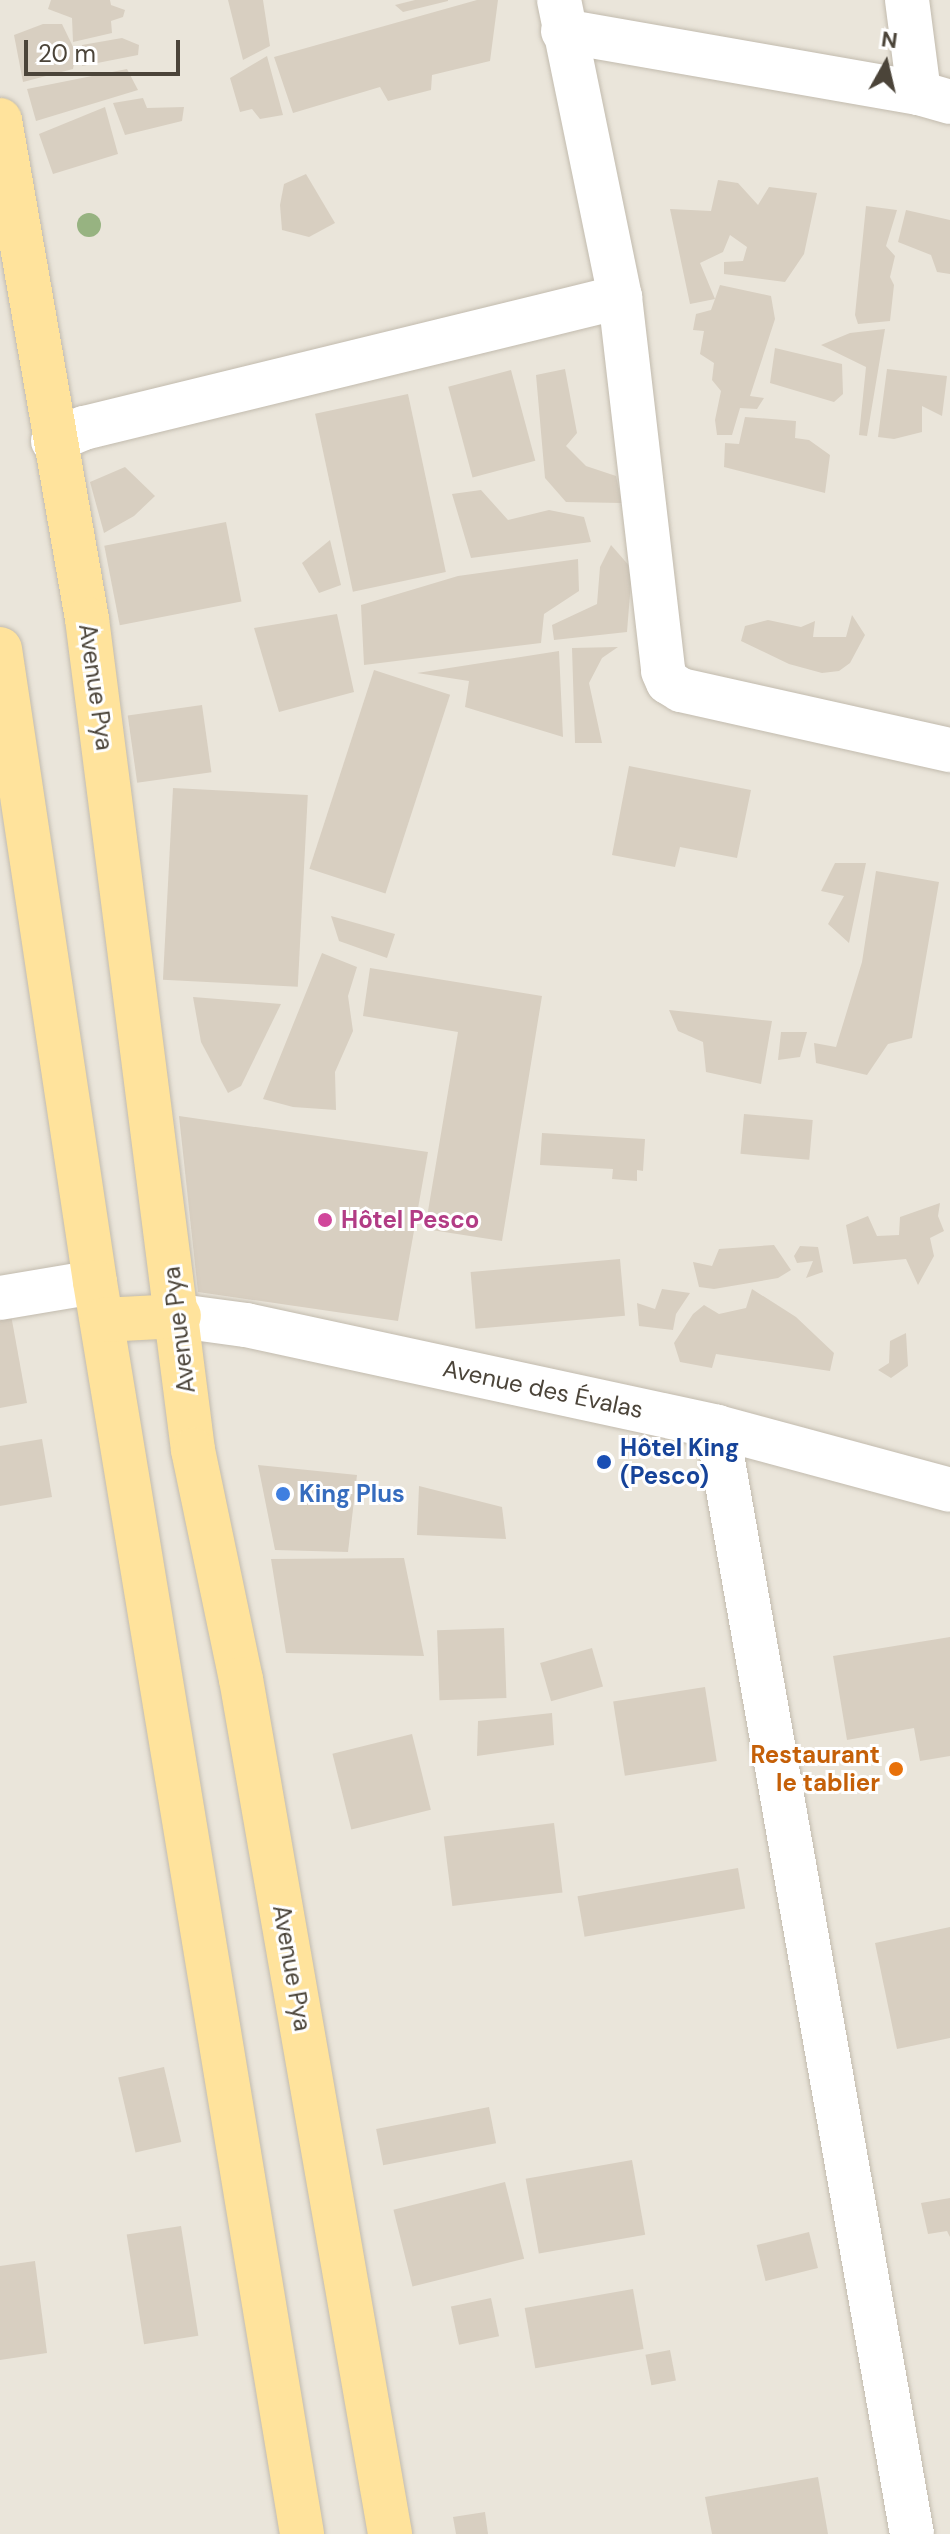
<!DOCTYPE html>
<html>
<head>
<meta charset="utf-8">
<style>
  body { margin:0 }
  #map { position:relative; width:950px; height:2534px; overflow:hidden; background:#f6f3ec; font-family:"DM Sans",sans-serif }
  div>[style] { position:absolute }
  .residential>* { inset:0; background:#eae5da; transform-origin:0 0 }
  .building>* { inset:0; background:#d8cfc1; transform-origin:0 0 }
  .roads { filter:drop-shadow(0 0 2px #c2bbae) drop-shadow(0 0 2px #c2bbae) }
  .minor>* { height:44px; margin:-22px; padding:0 22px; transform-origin:22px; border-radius:22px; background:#fff }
  .major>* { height:44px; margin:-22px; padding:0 22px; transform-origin:22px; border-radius:22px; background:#ffe39c }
  .trees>* { width:24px; height:24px; margin:-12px; border-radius:50%; background:#97b381 }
  .dots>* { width:22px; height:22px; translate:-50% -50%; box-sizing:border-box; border:4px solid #fff; border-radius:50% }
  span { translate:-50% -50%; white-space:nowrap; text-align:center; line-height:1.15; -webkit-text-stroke:6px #fff; paint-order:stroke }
  .street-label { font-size:24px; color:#4b4439 }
  .hotel-label { font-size:24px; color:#b23c85; font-weight:700 }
  .left { translate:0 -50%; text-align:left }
  .transit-label { font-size:24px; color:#164399; font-weight:700 }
  .shop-label { font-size:24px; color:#366cbe; font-weight:700 }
  .food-label { font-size:24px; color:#c56008; font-weight:700 }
  .right { translate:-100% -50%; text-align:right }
  .north { position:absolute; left:846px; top:24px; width:80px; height:80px; -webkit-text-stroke:6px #fff; paint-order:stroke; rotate:8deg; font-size:22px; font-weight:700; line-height:32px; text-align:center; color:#4b4439 }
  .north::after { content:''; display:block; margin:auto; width:28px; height:36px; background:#4b4439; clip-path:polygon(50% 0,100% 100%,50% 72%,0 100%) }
  .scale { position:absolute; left:24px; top:40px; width:156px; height:36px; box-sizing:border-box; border:4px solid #4b4439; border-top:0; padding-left:10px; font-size:24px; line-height:28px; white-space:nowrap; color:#4b4439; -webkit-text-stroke:6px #fff; paint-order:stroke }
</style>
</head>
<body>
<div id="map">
  <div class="residential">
    <i style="left:0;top:0;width:950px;height:2534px"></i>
  </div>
  <div class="building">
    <i style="clip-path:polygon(51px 0,110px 0,111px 5px,125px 10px,123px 17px,111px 21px,112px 33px,73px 42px,72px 18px,48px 9px)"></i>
    <i style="clip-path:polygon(228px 0,263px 0,270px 46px,243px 60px)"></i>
    <i style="clip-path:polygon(415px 0,448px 0,448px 1px,403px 12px,395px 5px)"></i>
    <i style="clip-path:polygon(477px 0,498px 0,490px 61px,432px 75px,431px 90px,388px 101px,380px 87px,293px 113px,274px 57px)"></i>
    <i style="clip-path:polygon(43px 24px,62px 24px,76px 53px,73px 69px,23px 82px,14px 35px)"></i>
    <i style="clip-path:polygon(122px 38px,139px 45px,138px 55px,82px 66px,82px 45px)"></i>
    <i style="clip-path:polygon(267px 56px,283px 115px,260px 119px,252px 109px,240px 112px,230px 78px)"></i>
    <i style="clip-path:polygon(127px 69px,138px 90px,36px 121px,27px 89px)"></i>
    <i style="clip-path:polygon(143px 98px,147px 108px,184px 107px,182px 121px,125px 135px,113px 103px)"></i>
    <i style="clip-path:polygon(105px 107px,118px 154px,53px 174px,39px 134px)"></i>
    <i style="clip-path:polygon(306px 174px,335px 223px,309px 237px,282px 230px,280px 205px,284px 184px)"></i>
    <i style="clip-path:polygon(718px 180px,738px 183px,758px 205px,769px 187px,817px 193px,804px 254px,785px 282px,724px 274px,724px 262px,743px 261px,747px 247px,730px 235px,723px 252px,700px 263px,715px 299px,720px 285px,771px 296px,775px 319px,750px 396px,764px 398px,757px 409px,740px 408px,732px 435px,717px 435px,715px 420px,721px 391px,712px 380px,714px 363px,700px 354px,704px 331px,693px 330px,696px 314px,711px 310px,715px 299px,690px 304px,670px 209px,711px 211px)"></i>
    <i style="clip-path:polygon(866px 206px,897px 210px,886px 246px,895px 256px,890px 277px,894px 285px,890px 321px,858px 324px,855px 315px)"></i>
    <i style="clip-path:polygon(906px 210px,950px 220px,950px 274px,937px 272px,931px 255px,898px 242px)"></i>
    <i style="clip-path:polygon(885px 329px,867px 436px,859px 435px,866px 367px,821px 345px,850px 333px)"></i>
    <i style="clip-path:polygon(775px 348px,842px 364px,843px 394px,834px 402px,770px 383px)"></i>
    <i style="clip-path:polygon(565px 369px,577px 433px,566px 446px,586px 466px,616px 476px,622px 503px,566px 502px,545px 478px,536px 375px)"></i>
    <i style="clip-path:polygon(887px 369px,947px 376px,942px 416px,922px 406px,922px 432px,894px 439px,878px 437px)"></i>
    <i style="left:511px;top:370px;width:94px;height:65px;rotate:75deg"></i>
    <i style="left:408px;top:394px;width:182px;height:95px;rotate:78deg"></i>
    <i style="clip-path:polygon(745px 417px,796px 421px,795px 438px,809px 440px,830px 455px,825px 493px,724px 467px,725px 443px,739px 444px)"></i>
    <i style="clip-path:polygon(125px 467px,155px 496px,134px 516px,104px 533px,90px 482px)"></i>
    <i style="clip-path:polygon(481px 490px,508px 520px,549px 510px,584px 517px,591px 542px,471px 558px,452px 494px)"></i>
    <i style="left:226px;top:522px;width:81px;height:124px;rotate:79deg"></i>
    <i style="clip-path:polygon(330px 540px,341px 585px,319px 593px,302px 563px)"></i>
    <i style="clip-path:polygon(611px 545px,632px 569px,627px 632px,554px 640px,552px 625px,597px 604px,600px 567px)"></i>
    <i style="clip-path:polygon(578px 559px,579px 591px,544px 614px,541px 643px,364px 665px,361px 605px,458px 576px)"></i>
    <i style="clip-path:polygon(337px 614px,354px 692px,279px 712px,254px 628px)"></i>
    <i style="clip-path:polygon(852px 615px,865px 635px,850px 663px,839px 671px,822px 673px,789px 664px,741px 641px,745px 626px,768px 620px,801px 627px,815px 621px,813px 637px,846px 637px)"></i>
    <i style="clip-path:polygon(618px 647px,602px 658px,589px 683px,602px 743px,575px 743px,572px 648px)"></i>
    <i style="clip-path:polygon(559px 651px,563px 737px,465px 707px,469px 681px,417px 673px)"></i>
    <i style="left:374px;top:670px;width:80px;height:209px;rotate:18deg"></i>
    <i style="left:202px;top:705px;width:68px;height:75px;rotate:82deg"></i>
    <i style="clip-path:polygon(629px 766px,751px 790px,737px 858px,680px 847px,675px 867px,612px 855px)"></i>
    <i style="left:173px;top:788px;width:135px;height:192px;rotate:3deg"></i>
    <i style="clip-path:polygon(835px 863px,866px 863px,849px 943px,828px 924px,844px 896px,821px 891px)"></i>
    <i style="clip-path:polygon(876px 871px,939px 882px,912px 1038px,888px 1044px,867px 1075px,816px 1063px,814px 1043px,836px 1047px,862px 962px)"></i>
    <i style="clip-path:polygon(331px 916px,395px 934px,387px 958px,339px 941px)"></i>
    <i style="clip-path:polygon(322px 953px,357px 967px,348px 996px,353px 1031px,335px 1072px,336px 1110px,293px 1107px,263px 1099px)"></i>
    <i style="clip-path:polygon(370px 968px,542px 996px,502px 1241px,425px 1229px,458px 1032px,363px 1016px)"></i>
    <i style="clip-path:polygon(193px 997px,281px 1004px,241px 1086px,228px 1093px,201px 1042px)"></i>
    <i style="clip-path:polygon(669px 1010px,772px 1021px,761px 1084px,706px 1072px,703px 1042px,678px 1031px)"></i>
    <i style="clip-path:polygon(781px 1032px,807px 1032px,800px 1057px,778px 1060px)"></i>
    <i style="left:744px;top:1114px;width:69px;height:40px;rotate:5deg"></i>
    <i style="clip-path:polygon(179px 1116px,428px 1152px,398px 1321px,198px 1292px)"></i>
    <i style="clip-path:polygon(542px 1133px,645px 1139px,643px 1171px,637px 1170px,637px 1181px,612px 1179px,613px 1169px,540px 1165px)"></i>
    <i style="clip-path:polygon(940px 1203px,938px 1216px,944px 1231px,930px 1238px,934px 1256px,918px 1285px,906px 1259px,853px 1264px,846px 1225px,868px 1216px,877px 1236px,899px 1235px,900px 1217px)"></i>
    <i style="clip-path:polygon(774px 1245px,791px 1270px,778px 1278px,714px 1289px,699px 1287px,693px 1262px,712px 1266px,719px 1249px)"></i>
    <i style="clip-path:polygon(800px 1246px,818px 1247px,823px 1272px,806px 1278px,813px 1261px,797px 1263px,794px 1256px)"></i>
    <i style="left:620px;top:1259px;width:57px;height:150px;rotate:85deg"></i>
    <i style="clip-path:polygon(662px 1289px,690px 1293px,676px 1314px,673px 1330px,639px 1326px,637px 1303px,655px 1309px)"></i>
    <i style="clip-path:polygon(752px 1289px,796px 1317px,834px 1353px,830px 1371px,716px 1354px,712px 1368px,680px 1362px,674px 1343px,693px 1314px,704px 1305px,719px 1314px,746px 1308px)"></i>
    <i style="clip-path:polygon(11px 1315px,27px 1403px,0 1408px,0 1317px)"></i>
    <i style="clip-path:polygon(906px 1333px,908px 1366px,891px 1378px,878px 1370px,889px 1363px,890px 1341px)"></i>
    <i style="clip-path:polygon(42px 1439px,52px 1497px,0 1506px,0 1446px)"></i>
    <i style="clip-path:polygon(258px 1465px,357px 1475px,348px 1552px,275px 1550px)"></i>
    <i style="clip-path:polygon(419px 1486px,502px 1507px,506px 1539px,417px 1535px)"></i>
    <i style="clip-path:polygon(404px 1558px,424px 1656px,286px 1653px,271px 1559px)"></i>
    <i style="left:504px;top:1628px;width:70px;height:67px;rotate:88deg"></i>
    <i style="clip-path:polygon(950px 1637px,950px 1756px,920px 1761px,914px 1728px,847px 1740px,833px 1656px)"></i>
    <i style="left:592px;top:1648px;width:40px;height:54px;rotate:74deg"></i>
    <i style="left:705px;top:1687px;width:75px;height:93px;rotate:81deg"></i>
    <i style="clip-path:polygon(552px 1713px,554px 1745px,477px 1756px,478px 1721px)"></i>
    <i style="left:412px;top:1734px;width:78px;height:82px;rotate:76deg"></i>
    <i style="left:554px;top:1823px;width:70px;height:111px;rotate:83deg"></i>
    <i style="left:738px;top:1868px;width:41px;height:163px;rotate:80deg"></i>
    <i style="clip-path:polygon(950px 1927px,950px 2038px,897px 2049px,875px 1943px)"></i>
    <i style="left:164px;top:2067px;width:77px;height:47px;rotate:77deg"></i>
    <i style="left:489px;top:2107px;width:37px;height:115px;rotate:79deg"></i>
    <i style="left:632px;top:2160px;width:76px;height:108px;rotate:80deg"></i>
    <i style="left:505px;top:2182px;width:79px;height:115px;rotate:76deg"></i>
    <i style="clip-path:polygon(950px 2198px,950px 2237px,947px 2231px,928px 2234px,921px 2203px)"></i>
    <i style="left:181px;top:2226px;width:111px;height:55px;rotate:81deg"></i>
    <i style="left:809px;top:2232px;width:37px;height:54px;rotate:76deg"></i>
    <i style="clip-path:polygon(35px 2261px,47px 2353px,0 2360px,0 2266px)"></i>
    <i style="left:633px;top:2289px;width:61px;height:110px;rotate:80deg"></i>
    <i style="left:491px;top:2298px;width:39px;height:41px;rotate:78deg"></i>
    <i style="left:670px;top:2350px;width:31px;height:25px;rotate:79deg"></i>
    <i style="clip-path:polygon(818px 2477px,828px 2534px,712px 2534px,705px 2497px)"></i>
    <i style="clip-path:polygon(485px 2512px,488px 2534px,456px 2534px,453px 2517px)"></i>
  </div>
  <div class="roads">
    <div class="minor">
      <i style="left:559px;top:0;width:303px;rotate:78.4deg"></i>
      <i style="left:620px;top:297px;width:376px;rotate:83.4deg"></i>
      <i style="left:663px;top:671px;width:12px;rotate:66deg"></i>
      <i style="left:668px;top:682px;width:15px;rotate:32deg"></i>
      <i style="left:681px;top:690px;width:276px;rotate:12.6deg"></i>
      <i style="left:907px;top:0;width:94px;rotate:82.6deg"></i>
      <i style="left:563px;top:31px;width:361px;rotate:9.9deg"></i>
      <i style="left:919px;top:93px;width:32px;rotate:16deg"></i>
      <i style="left:53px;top:441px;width:34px;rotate:-23deg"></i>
      <i style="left:84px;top:428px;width:552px;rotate:-13.73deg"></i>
      <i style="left:0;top:1298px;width:96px;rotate:-9.6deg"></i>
      <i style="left:179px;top:1316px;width:68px;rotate:7.7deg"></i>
      <i style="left:246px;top:1325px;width:482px;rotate:12.2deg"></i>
      <i style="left:717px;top:1427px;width:241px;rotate:15.1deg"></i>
      <i style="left:717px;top:1427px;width:1124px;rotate:80.01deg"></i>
    </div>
    <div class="major">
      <i style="left:0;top:120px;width:507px;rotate:80.11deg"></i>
      <i style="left:87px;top:619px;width:838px;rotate:82.73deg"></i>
      <i style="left:193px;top:1450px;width:234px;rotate:78.2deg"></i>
      <i style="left:241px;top:1679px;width:868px;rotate:80.11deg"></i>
      <i style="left:0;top:649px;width:640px;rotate:81.46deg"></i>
      <i style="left:95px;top:1282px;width:1269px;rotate:80.61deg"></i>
      <i style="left:102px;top:1320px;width:77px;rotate:-3deg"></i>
    </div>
  </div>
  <div class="trees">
    <i style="left:89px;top:225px"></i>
  </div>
  <div class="dots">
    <i style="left:325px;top:1220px;background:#d1479c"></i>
    <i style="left:604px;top:1462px;background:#1a4fb4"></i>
    <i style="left:283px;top:1494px;background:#3f7fe0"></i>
    <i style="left:896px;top:1769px;background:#e8710a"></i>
  </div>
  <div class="street-label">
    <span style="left:96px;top:687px;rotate:82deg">Avenue Pya</span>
    <span style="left:179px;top:1330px;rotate:-97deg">Avenue Pya</span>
    <span style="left:543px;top:1389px;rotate:12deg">Avenue des Évalas</span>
    <span style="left:292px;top:1968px;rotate:80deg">Avenue Pya</span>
  </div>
  <div class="hotel-label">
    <span class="left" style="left:341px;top:1220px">Hôtel Pesco</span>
  </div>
  <div class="transit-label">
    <span class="left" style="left:620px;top:1462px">Hôtel King<br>(Pesco)</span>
  </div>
  <div class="shop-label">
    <span class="left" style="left:299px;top:1494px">King Plus</span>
  </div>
  <div class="food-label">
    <span class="right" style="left:880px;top:1769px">Restaurant<br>le tablier</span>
  </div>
  <div class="north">N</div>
  <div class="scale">20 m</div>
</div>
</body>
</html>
